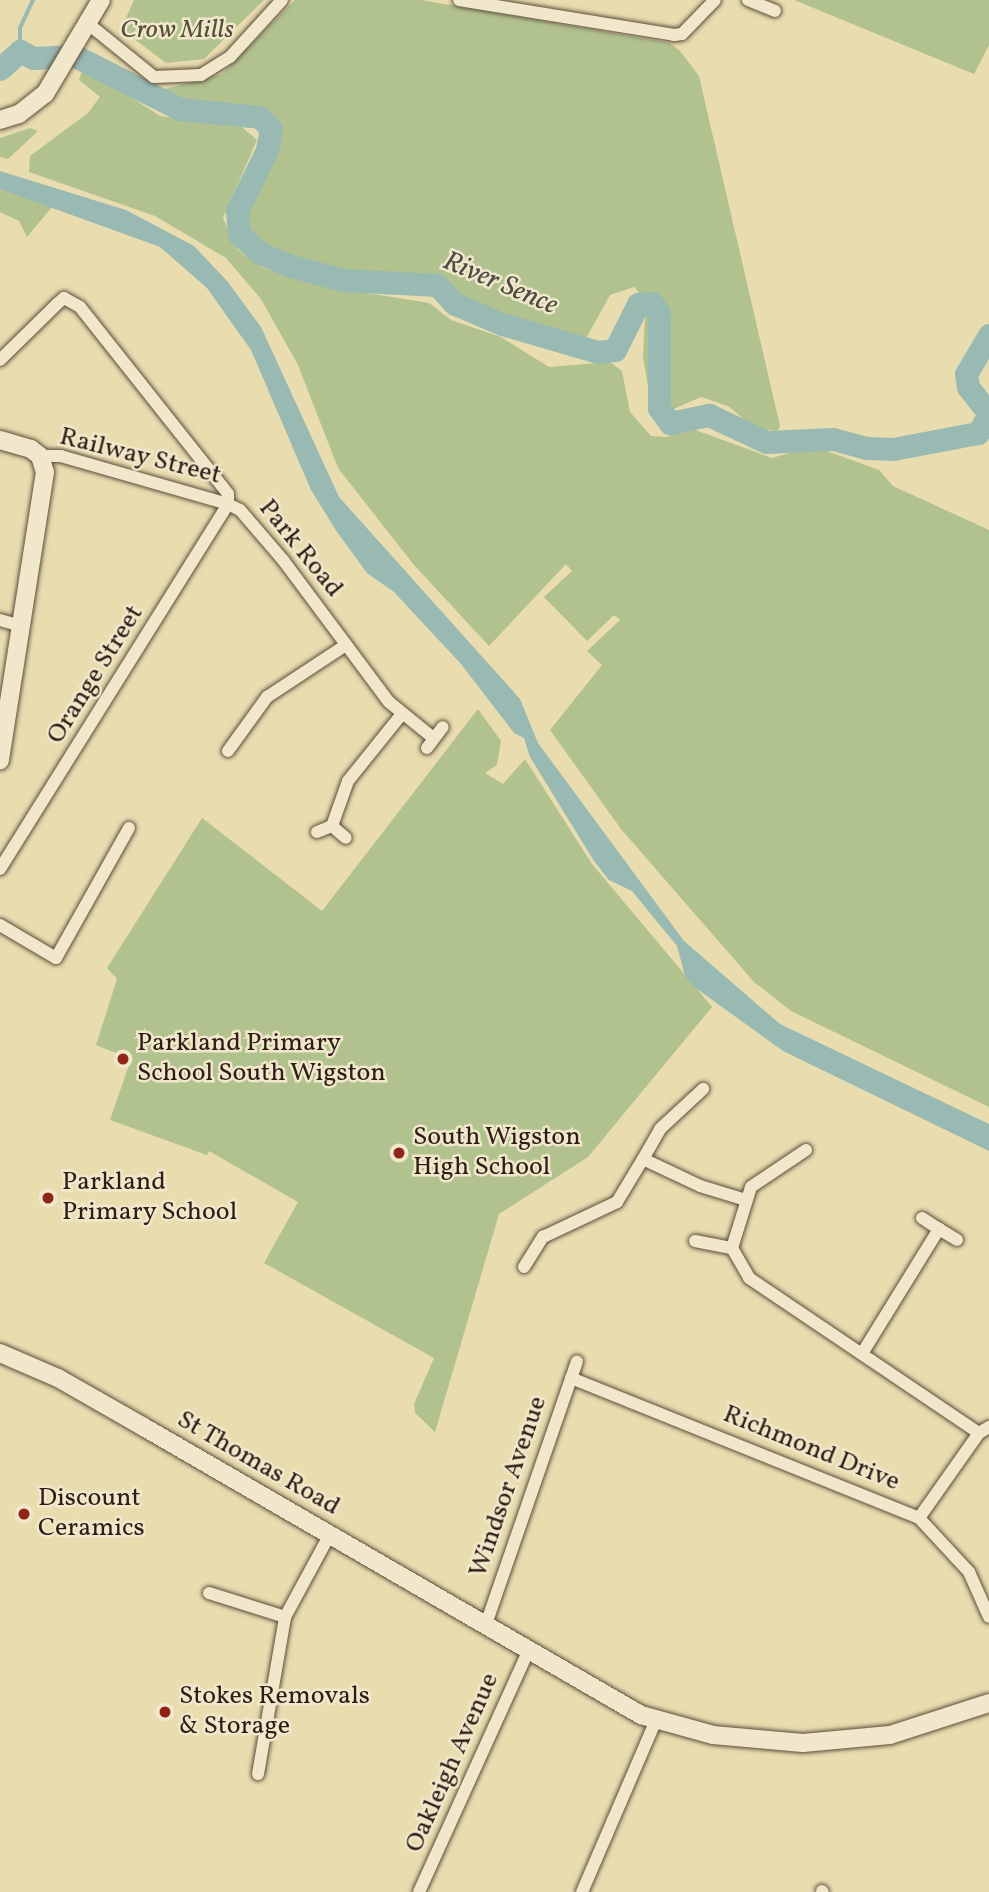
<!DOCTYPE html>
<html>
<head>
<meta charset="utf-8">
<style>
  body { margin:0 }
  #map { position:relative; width:989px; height:1892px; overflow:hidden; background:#e9dcaf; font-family:Vollkorn,serif }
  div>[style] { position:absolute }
  .green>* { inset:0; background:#b1c28f }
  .water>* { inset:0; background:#99bab3 }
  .stream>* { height:3.5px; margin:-1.75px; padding:0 1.75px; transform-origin:1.75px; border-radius:1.75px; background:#99bab3 }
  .river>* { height:23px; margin:-11.5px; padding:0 11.5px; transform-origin:11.5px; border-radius:11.5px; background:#99bab3 }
  .roads { filter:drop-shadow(0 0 2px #5c4d3c) drop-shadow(0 0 2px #5c4d3c) }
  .street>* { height:12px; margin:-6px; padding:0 6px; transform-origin:6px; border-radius:6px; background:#f1e8cb }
  .secondary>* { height:18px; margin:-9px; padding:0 9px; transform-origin:9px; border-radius:9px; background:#f1e8cb }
  .dots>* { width:19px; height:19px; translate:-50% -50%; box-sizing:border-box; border:4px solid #f1e8cb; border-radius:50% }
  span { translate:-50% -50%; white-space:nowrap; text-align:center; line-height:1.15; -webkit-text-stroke:5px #f1e8cb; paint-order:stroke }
  .park-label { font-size:26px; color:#554f3a; font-style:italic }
  .street-label { font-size:26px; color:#2d1d15 }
  .poi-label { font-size:26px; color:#2d1d15 }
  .left { translate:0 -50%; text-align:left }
  .water-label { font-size:28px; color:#4d4c44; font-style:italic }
</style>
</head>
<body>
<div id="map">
  <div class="green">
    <i style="clip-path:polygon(134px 0,264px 0,204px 59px,166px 63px,121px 29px)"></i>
    <i style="clip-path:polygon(295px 0,421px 0,670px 43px,680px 51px,699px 76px,780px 426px,777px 431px,755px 428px,728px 406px,701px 397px,669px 411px,660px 412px,651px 406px,643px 356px,646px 300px,634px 287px,610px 295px,584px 342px,566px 340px,488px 317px,440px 283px,330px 272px,283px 262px,263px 251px,244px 230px,241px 213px,268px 169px,275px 148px,273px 124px,249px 110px,178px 100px,165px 89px,222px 74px)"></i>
    <i style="clip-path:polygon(794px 0,989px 0,989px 45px,974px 74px)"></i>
    <i style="clip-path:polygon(90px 70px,160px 116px,242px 127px,257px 140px,223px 218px,238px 250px,263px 268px,342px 289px,429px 303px,451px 320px,501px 337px,549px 367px,610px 362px,622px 371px,630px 412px,651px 436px,667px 437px,690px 428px,772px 458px,813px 446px,879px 470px,893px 486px,989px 530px,989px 1107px,791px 1011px,754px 982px,621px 829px,550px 730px,602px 665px,587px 651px,620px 620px,614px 615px,587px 641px,544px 597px,572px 571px,566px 564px,489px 646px,414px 565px,338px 468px,298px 365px,261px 299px,226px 258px,155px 216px,29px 172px,30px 156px,88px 113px,100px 97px,79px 80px,82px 71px)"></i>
    <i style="clip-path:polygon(30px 128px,38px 131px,8px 159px,0 157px,0 138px)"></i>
    <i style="clip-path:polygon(0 189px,7px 191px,52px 207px,27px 237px,19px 221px,0 212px)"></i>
    <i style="clip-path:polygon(478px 709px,501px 741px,497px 765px,485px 773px,503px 784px,525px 759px,592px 864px,712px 1007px,588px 1157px,499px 1214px,435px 1432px,415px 1413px,414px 1404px,434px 1358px,264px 1263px,298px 1202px,209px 1151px,207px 1155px,110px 1120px,131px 1059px,96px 1045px,117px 979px,107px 968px,202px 818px,322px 911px)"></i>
  </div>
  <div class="water">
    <i style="clip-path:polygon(0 171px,126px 210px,194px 246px,227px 281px,261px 327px,339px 497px,520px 699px,538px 743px,684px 941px,780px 1024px,989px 1124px,989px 1151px,783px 1051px,693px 986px,685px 976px,677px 946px,632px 891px,609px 880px,594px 861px,530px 757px,524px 738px,514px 733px,461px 664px,394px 592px,367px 573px,337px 532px,311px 490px,251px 350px,207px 288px,160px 247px,0 189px)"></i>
  </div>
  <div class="stream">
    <i style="left:20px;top:51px;width:23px;rotate:-90deg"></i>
    <i style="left:20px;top:28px;width:31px;rotate:-65deg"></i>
  </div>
  <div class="river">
    <i style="left:0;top:69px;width:27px;rotate:-42deg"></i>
    <i style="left:20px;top:51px;width:15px;rotate:28deg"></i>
    <i style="left:33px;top:58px;width:42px;rotate:-2.7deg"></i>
    <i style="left:75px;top:56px;width:118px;rotate:26.8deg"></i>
    <i style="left:180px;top:109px;width:80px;rotate:5.7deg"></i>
    <i style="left:260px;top:117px;width:16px;rotate:47deg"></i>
    <i style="left:271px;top:129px;width:21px;rotate:101deg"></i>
    <i style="left:267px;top:150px;width:68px;rotate:116.2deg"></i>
    <i style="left:237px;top:211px;width:23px;rotate:85deg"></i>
    <i style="left:239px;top:234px;width:28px;rotate:42deg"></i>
    <i style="left:260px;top:253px;width:34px;rotate:23deg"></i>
    <i style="left:291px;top:266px;width:54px;rotate:15.1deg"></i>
    <i style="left:343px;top:280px;width:94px;rotate:3deg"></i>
    <i style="left:437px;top:285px;width:26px;rotate:47deg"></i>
    <i style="left:455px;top:304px;width:51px;rotate:23.1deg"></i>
    <i style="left:502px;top:324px;width:100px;rotate:16.3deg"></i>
    <i style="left:598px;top:352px;width:17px;rotate:-7deg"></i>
    <i style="left:615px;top:350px;width:51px;rotate:-63.4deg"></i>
    <i style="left:638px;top:304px;width:14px;rotate:-4deg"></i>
    <i style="left:652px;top:303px;width:12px;rotate:55deg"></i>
    <i style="left:659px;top:313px;width:95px;rotate:90deg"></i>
    <i style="left:659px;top:408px;width:19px;rotate:54deg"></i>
    <i style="left:670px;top:423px;width:40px;rotate:-12deg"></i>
    <i style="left:709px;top:415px;width:63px;rotate:25.3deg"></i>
    <i style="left:766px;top:442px;width:67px;rotate:-2.6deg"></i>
    <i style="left:833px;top:439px;width:34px;rotate:15deg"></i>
    <i style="left:866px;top:448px;width:27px;rotate:2deg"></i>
    <i style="left:893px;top:449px;width:86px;rotate:-10.7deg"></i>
    <i style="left:978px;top:433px;width:21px;rotate:-59deg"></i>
    <i style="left:989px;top:335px;width:45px;rotate:120.5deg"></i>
    <i style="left:966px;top:374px;width:13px;rotate:81deg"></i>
    <i style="left:968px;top:387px;width:34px;rotate:52deg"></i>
  </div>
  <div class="roads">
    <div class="street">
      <i style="left:459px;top:0;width:218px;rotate:9.2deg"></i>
      <i style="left:674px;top:35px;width:8px;rotate:-7deg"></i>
      <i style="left:682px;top:34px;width:47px;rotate:-45.9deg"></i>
      <i style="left:748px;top:0;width:29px;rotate:22deg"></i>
      <i style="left:86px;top:22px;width:87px;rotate:39deg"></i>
      <i style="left:154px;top:77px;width:47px;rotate:-2.4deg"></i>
      <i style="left:201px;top:75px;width:34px;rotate:-32deg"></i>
      <i style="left:230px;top:57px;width:77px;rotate:-47.6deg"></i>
      <i style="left:0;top:360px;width:81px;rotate:-44.5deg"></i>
      <i style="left:58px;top:303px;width:8px;rotate:-40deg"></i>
      <i style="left:64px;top:298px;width:18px;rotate:29deg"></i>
      <i style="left:80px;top:307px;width:238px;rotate:51.6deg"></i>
      <i style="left:228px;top:494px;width:10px;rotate:90deg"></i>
      <i style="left:228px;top:504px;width:13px;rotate:27deg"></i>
      <i style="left:240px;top:510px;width:66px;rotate:49.3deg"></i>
      <i style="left:283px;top:560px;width:177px;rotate:53.3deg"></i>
      <i style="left:389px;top:702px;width:55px;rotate:39.1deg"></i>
      <i style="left:0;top:620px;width:22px;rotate:16deg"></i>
      <i style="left:427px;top:748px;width:26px;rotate:-53deg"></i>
      <i style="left:228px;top:751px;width:67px;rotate:-54.2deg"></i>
      <i style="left:267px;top:697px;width:95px;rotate:-33.4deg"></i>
      <i style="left:332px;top:826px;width:48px;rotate:-70.4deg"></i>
      <i style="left:348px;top:781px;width:85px;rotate:-51.2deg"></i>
      <i style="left:317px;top:832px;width:16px;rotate:-22deg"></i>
      <i style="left:332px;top:826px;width:18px;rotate:41deg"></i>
      <i style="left:0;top:869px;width:430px;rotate:-58deg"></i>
      <i style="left:228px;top:504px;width:174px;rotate:-164deg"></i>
      <i style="left:61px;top:456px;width:21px;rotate:180deg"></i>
      <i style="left:0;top:925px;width:65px;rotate:30.5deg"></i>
      <i style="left:56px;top:958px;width:149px;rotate:-60.7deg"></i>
      <i style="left:806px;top:1150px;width:66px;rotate:146.1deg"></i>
      <i style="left:751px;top:1187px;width:64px;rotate:107.3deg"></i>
      <i style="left:732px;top:1248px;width:34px;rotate:60deg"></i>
      <i style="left:749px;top:1278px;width:277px;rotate:34deg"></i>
      <i style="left:643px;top:1159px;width:34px;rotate:-60deg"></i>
      <i style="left:660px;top:1129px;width:59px;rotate:-42.9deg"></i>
      <i style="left:922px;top:1218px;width:20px;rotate:33deg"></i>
      <i style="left:695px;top:1241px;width:38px;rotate:11deg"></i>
      <i style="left:524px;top:1267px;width:36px;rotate:-58deg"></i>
      <i style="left:543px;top:1237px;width:82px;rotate:-25.3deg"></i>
      <i style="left:617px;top:1202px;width:50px;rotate:-58.8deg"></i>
      <i style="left:643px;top:1159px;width:63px;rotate:25.3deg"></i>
      <i style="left:700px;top:1186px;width:48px;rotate:16.9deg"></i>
      <i style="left:863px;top:1352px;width:145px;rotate:-58.3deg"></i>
      <i style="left:939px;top:1229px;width:21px;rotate:31deg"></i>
      <i style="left:571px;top:1378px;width:375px;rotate:21.9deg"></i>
      <i style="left:919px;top:1518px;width:74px;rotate:47.2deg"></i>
      <i style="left:969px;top:1572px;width:49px;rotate:66deg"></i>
      <i style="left:919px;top:1518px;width:104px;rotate:-54.8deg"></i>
      <i style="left:979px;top:1433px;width:12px;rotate:-31deg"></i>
      <i style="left:209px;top:1593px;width:80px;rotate:17.5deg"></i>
      <i style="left:485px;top:1627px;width:281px;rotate:-70.9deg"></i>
      <i style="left:258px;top:1774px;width:159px;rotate:-80.2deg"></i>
      <i style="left:285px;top:1617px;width:92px;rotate:-61.5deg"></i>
      <i style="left:822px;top:1891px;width:1px;rotate:45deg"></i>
      <i style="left:419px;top:1892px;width:264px;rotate:-65.6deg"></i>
      <i style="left:582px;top:1892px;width:187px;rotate:-66.7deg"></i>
    </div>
    <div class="secondary">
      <i style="left:0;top:120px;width:20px;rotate:-18deg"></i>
      <i style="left:19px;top:114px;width:33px;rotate:-38deg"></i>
      <i style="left:45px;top:94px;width:109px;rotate:-59.2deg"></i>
      <i style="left:0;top:440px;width:32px;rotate:16deg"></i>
      <i style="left:31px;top:449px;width:11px;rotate:38deg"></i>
      <i style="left:40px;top:456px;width:17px;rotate:73deg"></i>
      <i style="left:45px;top:472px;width:292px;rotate:98.9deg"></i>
      <i style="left:0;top:1353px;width:63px;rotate:23.3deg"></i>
      <i style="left:58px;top:1378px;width:97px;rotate:29.7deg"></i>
      <i style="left:142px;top:1426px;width:577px;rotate:30.08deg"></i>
      <i style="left:641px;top:1715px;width:75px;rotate:15.5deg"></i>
      <i style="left:713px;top:1735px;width:90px;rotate:5.1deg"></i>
      <i style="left:803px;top:1743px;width:87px;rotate:-5.3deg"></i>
      <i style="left:890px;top:1735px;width:104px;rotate:-17.9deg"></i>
    </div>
  </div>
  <div class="dots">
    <i style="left:123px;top:1059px;background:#8f2418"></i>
    <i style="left:399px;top:1153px;background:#8f2418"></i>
    <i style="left:48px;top:1198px;background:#8f2418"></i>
    <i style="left:24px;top:1514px;background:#8f2418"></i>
    <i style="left:165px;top:1712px;background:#8f2418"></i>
  </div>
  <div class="park-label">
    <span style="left:177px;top:31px">Crow Mills</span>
  </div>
  <div class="street-label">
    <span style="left:140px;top:457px;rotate:14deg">Railway Street</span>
    <span style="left:300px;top:549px;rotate:51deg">Park Road</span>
    <span style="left:96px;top:675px;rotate:-58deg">Orange Street</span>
    <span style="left:811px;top:1449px;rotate:22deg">Richmond Drive</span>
    <span style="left:258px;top:1464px;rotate:30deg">St Thomas Road</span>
    <span style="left:509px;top:1487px;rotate:-71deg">Windsor Avenue</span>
    <span style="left:453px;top:1763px;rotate:-66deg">Oakleigh Avenue</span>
  </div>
  <div class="poi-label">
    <span class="left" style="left:137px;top:1059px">Parkland Primary<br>School South Wigston</span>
    <span class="left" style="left:413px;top:1153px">South Wigston<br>High School</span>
    <span class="left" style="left:62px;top:1198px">Parkland<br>Primary School</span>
    <span class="left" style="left:38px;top:1514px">Discount<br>Ceramics</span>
    <span class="left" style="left:179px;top:1712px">Stokes Removals<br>&amp; Storage</span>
  </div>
  <div class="water-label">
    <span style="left:500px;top:284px;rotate:23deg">River Sence</span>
  </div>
</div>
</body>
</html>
